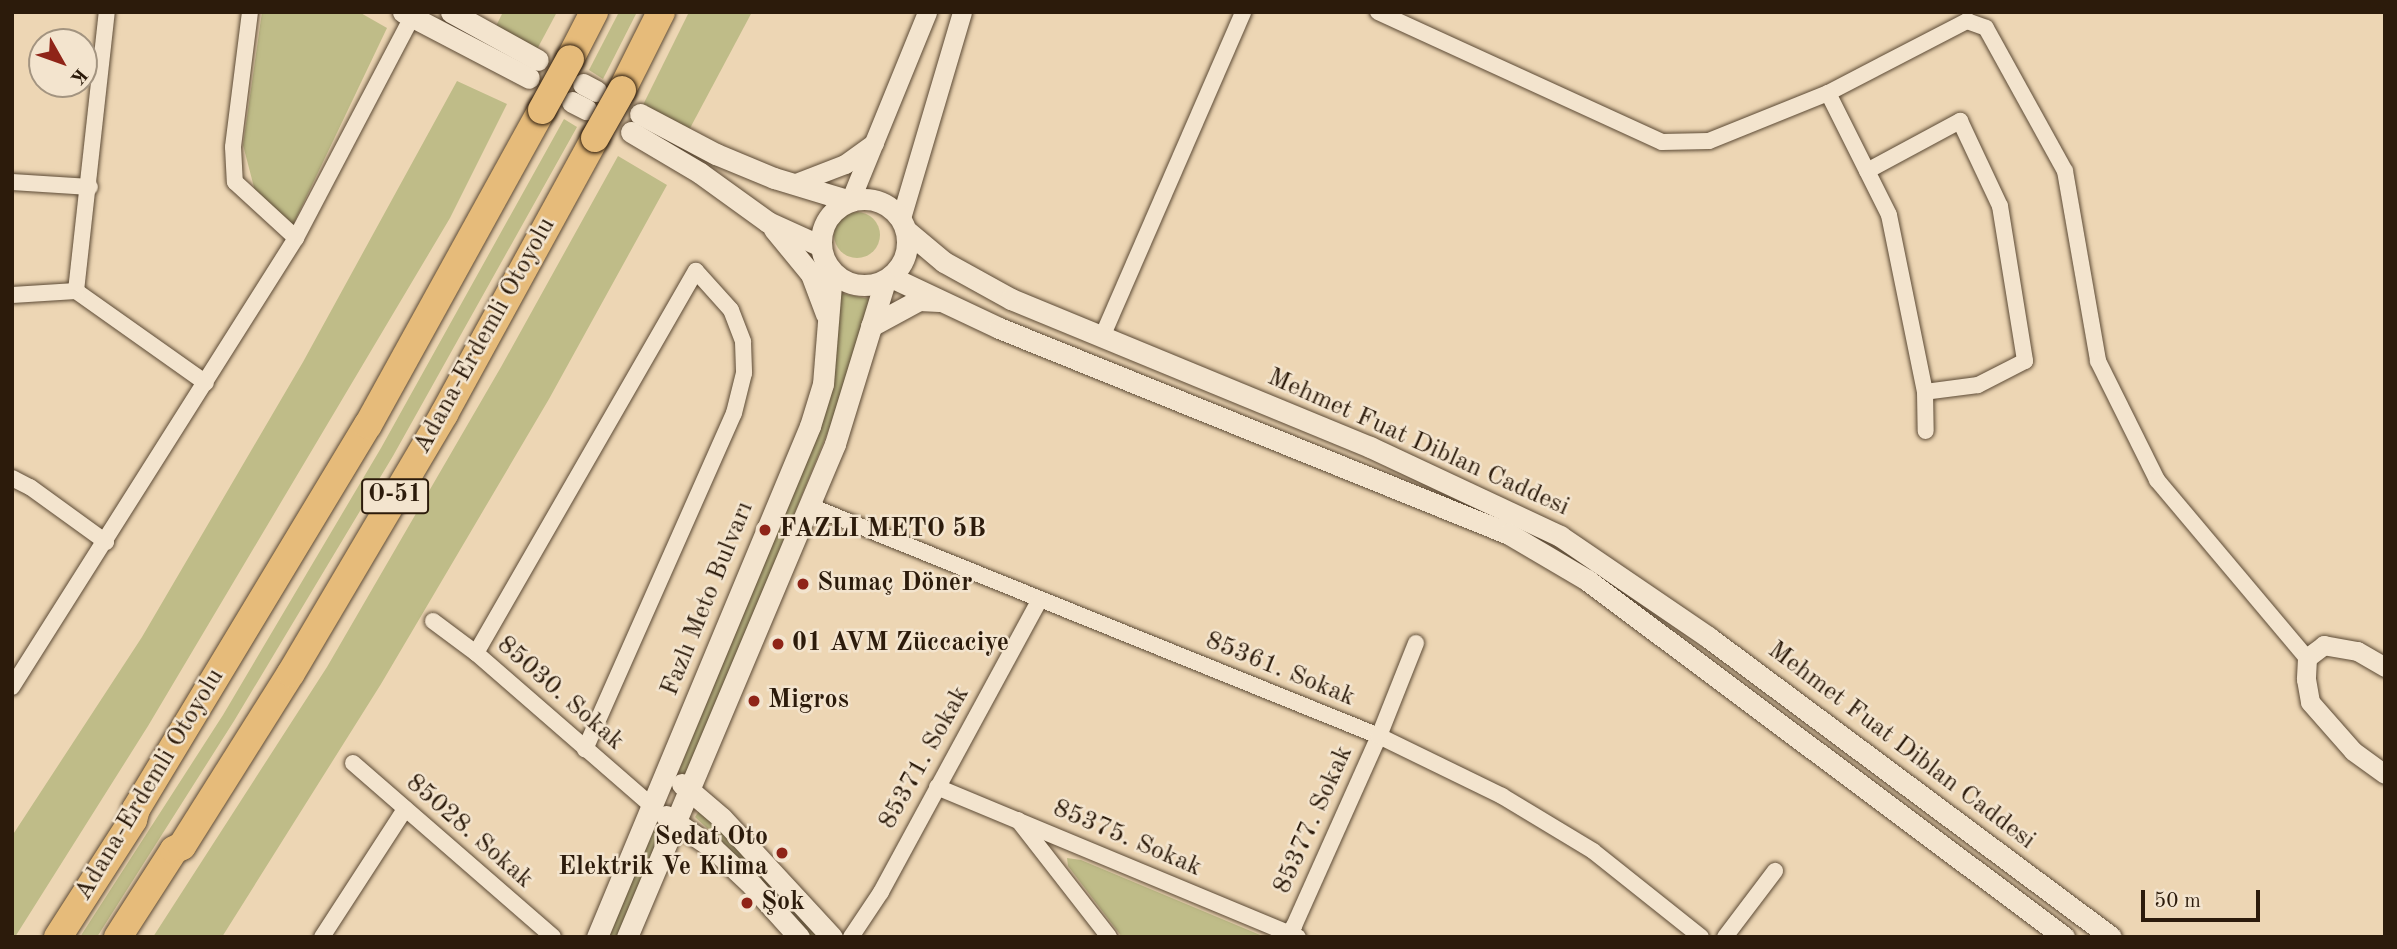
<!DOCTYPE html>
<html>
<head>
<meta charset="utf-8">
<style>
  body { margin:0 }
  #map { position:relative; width:2397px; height:949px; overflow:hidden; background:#edd6b4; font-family:"Old Standard TT",serif }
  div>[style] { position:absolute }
  .green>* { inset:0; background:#bfbc88 }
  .round { border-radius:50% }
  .roads { filter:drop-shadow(0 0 2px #5c4a35) drop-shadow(0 0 2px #5c4a35) }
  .minor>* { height:16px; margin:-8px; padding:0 8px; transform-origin:8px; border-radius:8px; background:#f3e4ce }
  .tertiary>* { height:19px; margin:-9.5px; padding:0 9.5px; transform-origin:9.5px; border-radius:9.5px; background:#f3e4ce }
  .secondary>* { height:21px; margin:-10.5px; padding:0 10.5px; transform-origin:10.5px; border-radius:10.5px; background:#f3e4ce }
  .secondary>.ring { margin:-10.5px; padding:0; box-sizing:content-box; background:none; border:21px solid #f3e4ce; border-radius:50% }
  .motorway>* { height:28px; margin:-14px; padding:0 14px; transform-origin:14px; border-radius:14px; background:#e6bb7a }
  .bridges { filter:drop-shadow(0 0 2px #2c1b0b) drop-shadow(0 0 2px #2c1b0b) }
  .motorway-bridge>* { height:28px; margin:-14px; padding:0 14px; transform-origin:14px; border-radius:14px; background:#e6bb7a }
  .dots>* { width:19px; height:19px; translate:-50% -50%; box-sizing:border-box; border:4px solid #f3e4ce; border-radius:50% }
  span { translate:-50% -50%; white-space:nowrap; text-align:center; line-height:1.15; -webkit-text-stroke:5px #f3e4ce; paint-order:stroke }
  .shield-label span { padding:2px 5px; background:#f3e4ce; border:2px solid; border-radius:5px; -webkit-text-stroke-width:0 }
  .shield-label { font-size:24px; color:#2c1b0b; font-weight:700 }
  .street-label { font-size:26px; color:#2c1b0b }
  .poi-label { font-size:26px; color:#2c1b0b; font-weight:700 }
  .left { translate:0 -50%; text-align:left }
  .right { translate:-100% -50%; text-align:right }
  .frame { position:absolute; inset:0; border:14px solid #2c1b0b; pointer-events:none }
  .north { position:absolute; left:28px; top:28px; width:70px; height:70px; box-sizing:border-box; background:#f3e4ce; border:2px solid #a39480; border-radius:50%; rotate:130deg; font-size:19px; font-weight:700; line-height:28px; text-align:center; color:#2c1b0b }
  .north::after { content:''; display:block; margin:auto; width:24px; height:32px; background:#8f2418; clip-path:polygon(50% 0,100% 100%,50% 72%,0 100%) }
  .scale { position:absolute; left:2141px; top:890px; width:119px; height:32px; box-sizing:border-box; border:4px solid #2c1b0b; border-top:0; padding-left:9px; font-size:21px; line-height:24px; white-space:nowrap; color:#2c1b0b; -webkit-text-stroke:5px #f3e4ce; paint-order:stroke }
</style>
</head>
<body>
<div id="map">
  <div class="green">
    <i style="clip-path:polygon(262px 12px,359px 12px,387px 28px,292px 227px,255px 191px,243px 145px)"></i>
    <i style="clip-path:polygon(503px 12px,557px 12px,535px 53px,493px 32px)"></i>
    <i style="clip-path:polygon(619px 12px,637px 12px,603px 79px,589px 70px)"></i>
    <i style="clip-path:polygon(689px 12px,752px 12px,688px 132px,642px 107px)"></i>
    <i style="clip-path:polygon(457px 81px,507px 104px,450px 218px,148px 726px,15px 937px,12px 937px,12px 836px,142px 637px,303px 362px)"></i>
    <i style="clip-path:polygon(564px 119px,577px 127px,393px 456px,234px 721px,97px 937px,80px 937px,223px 715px,381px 448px)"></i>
    <i style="clip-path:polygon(618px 156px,667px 185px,549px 399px,381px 684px,222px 937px,153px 937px,327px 667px,501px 367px)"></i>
    <i class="round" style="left:834px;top:212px;width:46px;height:46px"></i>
    <i style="clip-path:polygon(840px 293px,870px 299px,831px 424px,687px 776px,678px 773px,822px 422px,835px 368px)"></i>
    <i style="clip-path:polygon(699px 811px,735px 844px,819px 937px,809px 937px,730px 849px,695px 817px)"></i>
    <i style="clip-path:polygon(656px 825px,665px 830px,617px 937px,608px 937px)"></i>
    <i style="clip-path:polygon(1067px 858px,1081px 860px,1265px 937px,1122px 937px,1068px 866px)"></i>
  </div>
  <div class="roads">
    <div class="minor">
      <i style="left:250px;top:12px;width:136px;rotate:97.2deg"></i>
      <i style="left:233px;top:147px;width:35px;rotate:87deg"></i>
      <i style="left:235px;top:182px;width:83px;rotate:42.6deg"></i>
      <i style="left:1378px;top:12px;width:312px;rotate:24.6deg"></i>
      <i style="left:1662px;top:142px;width:47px;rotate:-1.2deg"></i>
      <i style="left:1709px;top:141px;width:128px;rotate:-22deg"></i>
      <i style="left:1828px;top:93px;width:157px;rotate:-27.4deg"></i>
      <i style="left:1967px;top:21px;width:20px;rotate:20deg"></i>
      <i style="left:1986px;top:28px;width:163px;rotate:61.1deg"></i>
      <i style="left:2065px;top:171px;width:193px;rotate:80.1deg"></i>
      <i style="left:2098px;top:361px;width:133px;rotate:63.6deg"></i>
      <i style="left:2157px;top:480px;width:233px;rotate:49.9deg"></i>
      <i style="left:1828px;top:93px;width:136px;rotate:63.4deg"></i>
      <i style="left:1889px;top:215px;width:181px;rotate:78.5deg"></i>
      <i style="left:1925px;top:392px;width:39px;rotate:89deg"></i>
      <i style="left:1867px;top:171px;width:106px;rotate:-28.3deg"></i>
      <i style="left:1960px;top:121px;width:94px;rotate:64.8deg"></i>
      <i style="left:2000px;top:206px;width:157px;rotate:80.8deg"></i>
      <i style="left:2025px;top:361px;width:53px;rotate:152.9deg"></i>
      <i style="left:1978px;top:385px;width:53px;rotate:172.5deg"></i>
      <i style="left:12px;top:182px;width:78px;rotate:3.7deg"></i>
      <i style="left:76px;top:291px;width:159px;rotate:35.3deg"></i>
      <i style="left:12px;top:295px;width:64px;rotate:-3.6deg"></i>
      <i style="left:76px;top:291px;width:281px;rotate:-83.7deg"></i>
      <i style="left:1102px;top:337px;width:354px;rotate:-66.5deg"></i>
      <i style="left:12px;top:478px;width:20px;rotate:27deg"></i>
      <i style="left:30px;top:487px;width:94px;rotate:35.9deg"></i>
      <i style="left:810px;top:506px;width:614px;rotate:22.01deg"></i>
      <i style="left:1379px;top:736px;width:137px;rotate:26deg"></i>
      <i style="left:1502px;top:796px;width:106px;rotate:31.1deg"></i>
      <i style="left:1593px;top:851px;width:138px;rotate:38.5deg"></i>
      <i style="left:433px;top:621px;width:54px;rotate:36.7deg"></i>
      <i style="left:476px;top:653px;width:235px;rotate:41deg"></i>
      <i style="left:476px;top:653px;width:441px;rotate:-60.1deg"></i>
      <i style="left:696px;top:271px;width:52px;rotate:48.1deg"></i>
      <i style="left:731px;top:310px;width:34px;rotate:69deg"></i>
      <i style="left:743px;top:342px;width:31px;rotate:88deg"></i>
      <i style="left:744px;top:373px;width:41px;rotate:104deg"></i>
      <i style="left:734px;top:413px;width:368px;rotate:113.9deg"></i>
      <i style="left:12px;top:687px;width:531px;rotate:-57.69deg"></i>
      <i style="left:296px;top:238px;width:250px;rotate:-62.3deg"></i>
      <i style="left:353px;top:763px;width:265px;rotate:41deg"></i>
      <i style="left:937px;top:787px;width:391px;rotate:22.6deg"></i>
      <i style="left:1018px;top:820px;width:148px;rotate:52.1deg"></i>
      <i style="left:322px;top:937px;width:153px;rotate:-57deg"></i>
      <i style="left:851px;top:937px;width:54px;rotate:-56.3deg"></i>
      <i style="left:881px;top:892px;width:331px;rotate:-61.5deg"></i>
      <i style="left:1286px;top:937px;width:14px;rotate:-54deg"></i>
      <i style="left:1294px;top:926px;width:208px;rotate:-65.9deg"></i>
      <i style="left:1379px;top:736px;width:100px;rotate:-68.3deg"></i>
      <i style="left:1725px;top:937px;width:83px;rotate:-52.9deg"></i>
    </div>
    <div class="tertiary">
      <i style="left:793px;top:184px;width:56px;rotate:-21deg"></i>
      <i style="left:845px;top:164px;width:36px;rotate:-36deg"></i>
      <i style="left:850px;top:201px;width:204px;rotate:-67.8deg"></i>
      <i style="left:901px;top:218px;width:215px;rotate:-73.5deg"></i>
      <i style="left:2385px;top:667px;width:32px;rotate:-150deg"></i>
      <i style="left:2357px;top:651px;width:34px;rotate:-170deg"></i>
      <i style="left:2324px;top:645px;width:21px;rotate:143deg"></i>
      <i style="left:2307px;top:658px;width:21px;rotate:93deg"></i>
      <i style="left:2306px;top:679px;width:23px;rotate:80deg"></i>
      <i style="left:2310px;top:702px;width:65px;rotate:48.7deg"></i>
      <i style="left:2353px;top:751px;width:39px;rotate:36deg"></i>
    </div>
    <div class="secondary">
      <i style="left:403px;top:12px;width:142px;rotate:27.6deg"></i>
      <i style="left:451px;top:12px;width:99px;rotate:28.9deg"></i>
      <i style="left:583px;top:84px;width:15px;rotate:28deg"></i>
      <i style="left:572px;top:102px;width:16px;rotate:27deg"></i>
      <i style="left:640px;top:114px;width:86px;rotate:27.8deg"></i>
      <i style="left:716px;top:154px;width:63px;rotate:22.5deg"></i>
      <i style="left:774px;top:178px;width:79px;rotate:16.8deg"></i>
      <i style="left:631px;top:132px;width:80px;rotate:30.7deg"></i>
      <i style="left:700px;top:173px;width:84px;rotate:35.8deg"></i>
      <i style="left:768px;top:222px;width:58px;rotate:24.4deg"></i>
      <i class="ring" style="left:821px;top:199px;width:65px;height:65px"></i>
      <i style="left:774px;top:229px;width:58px;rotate:50.6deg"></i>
      <i style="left:811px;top:274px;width:43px;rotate:69.4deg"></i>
      <i style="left:907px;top:231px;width:48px;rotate:40deg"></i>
      <i style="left:944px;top:262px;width:77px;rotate:28.9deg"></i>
      <i style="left:1011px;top:299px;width:388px;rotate:22.4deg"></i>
      <i style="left:1370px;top:447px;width:210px;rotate:25.1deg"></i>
      <i style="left:1560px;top:536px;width:179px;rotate:34.3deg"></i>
      <i style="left:1708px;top:637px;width:502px;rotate:36.66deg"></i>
      <i style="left:891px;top:277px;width:119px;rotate:25.3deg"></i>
      <i style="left:999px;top:328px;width:550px;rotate:21.99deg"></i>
      <i style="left:1509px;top:534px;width:91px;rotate:30.5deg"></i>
      <i style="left:1587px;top:580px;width:596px;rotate:36.81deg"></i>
      <i style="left:871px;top:326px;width:55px;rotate:-28.4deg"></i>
      <i style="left:919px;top:300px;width:20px;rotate:3deg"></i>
      <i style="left:682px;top:784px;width:52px;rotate:40.4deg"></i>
      <i style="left:722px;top:818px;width:162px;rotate:47.3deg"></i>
      <i style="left:666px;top:816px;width:57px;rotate:34.2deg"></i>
      <i style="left:713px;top:848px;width:54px;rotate:43.5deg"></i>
      <i style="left:752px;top:885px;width:70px;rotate:47.9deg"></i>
      <i style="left:597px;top:937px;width:554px;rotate:-67.37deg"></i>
      <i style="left:810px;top:426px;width:44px;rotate:-72.8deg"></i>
      <i style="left:823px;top:384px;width:112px;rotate:-85.4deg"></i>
      <i style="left:627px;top:937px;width:535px;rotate:-67.12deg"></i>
      <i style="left:835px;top:444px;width:170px;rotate:-72.9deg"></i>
    </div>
    <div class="motorway">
      <i style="left:570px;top:59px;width:53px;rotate:-62.9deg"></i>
      <i style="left:622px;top:90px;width:87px;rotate:-63.4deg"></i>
      <i style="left:58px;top:937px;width:139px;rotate:-57.3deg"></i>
      <i style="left:133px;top:820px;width:11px;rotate:-75deg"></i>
      <i style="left:136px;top:809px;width:449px;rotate:-58.9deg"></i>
      <i style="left:368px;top:425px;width:360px;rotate:-61.1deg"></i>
      <i style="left:118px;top:937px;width:103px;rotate:-57.2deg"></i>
      <i style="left:174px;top:850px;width:9px;rotate:-27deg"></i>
      <i style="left:182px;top:846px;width:204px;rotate:-57.8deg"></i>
      <i style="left:291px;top:673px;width:301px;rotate:-59.4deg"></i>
      <i style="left:444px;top:414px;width:315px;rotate:-61.3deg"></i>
    </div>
  </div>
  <div class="bridges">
    <div class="motorway-bridge">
      <i style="left:542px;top:110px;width:58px;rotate:-61.2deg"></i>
      <i style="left:595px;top:138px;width:55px;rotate:-60.6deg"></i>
    </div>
  </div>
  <div class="dots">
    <i style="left:765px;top:530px;background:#8f2418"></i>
    <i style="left:803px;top:584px;background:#8f2418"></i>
    <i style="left:778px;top:644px;background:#8f2418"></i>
    <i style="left:754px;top:701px;background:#8f2418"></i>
    <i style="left:782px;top:853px;background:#8f2418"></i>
    <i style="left:747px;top:903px;background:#8f2418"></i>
  </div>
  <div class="shield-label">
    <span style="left:395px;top:496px">O-51</span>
  </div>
  <div class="street-label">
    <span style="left:485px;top:336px;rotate:-61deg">Adana-Erdemli Otoyolu</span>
    <span style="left:1418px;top:443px;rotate:24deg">Mehmet Fuat Diblan Caddesi</span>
    <span style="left:708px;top:599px;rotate:-68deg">Fazlı Meto Bulvarı</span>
    <span style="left:1280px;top:670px;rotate:22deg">85361. Sokak</span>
    <span style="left:560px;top:694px;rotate:41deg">85030. Sokak</span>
    <span style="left:1901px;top:746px;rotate:37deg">Mehmet Fuat Diblan Caddesi</span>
    <span style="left:925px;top:758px;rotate:-61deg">85371. Sokak</span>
    <span style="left:150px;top:785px;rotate:-59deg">Adana-Erdemli Otoyolu</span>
    <span style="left:1314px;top:820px;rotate:-66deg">85377. Sokak</span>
    <span style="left:469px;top:832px;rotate:41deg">85028. Sokak</span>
    <span style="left:1127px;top:839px;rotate:23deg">85375. Sokak</span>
  </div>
  <div class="poi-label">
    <span class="left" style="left:779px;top:530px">FAZLI METO 5B</span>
    <span class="left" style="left:817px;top:584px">Sumaç Döner</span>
    <span class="left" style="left:792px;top:644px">01 AVM Züccaciye</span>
    <span class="left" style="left:768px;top:701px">Migros</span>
    <span class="right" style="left:768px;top:853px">Sedat Oto<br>Elektrik Ve Klima</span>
    <span class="left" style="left:761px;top:903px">Şok</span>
  </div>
  <div class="frame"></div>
  <div class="north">K</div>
  <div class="scale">50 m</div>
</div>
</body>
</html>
